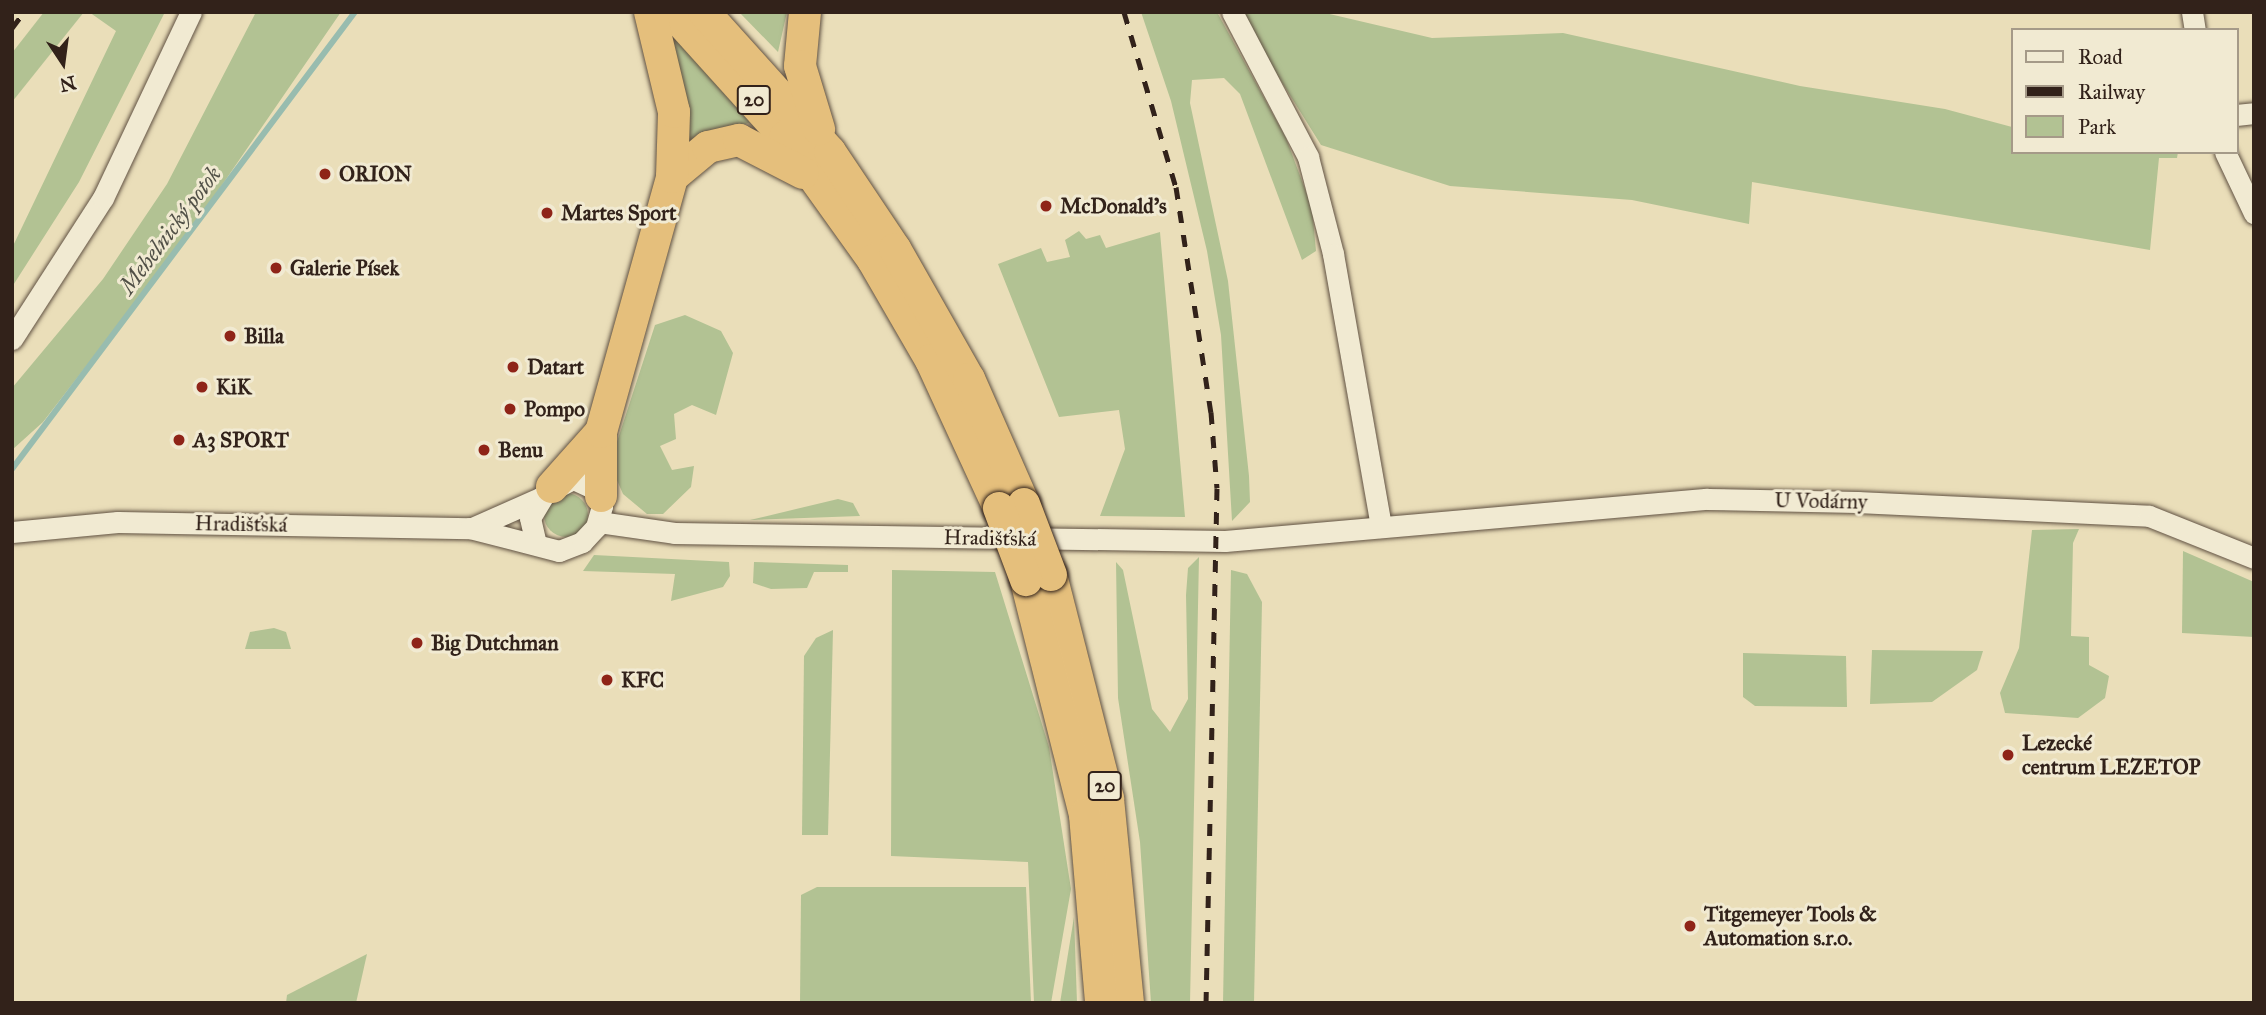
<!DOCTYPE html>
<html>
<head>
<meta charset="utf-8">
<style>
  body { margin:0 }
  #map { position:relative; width:2266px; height:1015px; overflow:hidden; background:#eadeb9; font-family:"IM FELL Great Primer",serif }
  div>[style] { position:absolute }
  .green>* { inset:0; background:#b2c293 }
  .round { border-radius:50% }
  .stream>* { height:6px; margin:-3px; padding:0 3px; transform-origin:3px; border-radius:3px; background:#98bcaf }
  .roads { filter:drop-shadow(0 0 2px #605142) drop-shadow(0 0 2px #605142) }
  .minor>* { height:21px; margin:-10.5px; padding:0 10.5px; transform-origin:10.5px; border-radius:10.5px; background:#f1ead2 }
  .highway>* { height:32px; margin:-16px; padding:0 16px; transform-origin:16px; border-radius:16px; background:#e5bf7c }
  .rail>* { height:5px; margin-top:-2.5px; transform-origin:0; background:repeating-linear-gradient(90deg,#32221a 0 12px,transparent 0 24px) }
  .bridges { filter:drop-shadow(0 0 2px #32221a) drop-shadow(0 0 2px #32221a) }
  .highway-bridge>* { height:32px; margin:-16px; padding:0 16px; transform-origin:16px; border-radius:16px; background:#e5bf7c }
  .dots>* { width:19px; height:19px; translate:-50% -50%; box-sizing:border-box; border:4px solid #f1ead2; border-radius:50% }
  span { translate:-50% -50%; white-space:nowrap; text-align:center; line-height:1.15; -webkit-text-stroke:6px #f1ead2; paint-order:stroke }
  .shield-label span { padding:2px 5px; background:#f1ead2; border:2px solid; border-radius:5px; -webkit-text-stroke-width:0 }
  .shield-label { font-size:19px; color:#32221a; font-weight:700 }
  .poi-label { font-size:21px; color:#32221a; font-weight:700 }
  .left { translate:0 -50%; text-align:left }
  .street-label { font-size:21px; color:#32221a }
  .water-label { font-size:23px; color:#515047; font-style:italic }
  .frame { position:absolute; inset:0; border:14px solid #32221a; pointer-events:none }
  .legend { position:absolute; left:2011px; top:28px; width:228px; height:126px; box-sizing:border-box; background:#f1ead2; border:2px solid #a59a88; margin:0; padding:9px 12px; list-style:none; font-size:21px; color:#32221a }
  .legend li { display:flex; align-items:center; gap:14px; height:35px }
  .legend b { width:35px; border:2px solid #a59a88 }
  .north { position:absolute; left:28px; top:28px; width:70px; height:70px; -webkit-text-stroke:5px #f1ead2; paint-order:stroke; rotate:167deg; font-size:19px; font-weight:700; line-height:28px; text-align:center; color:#32221a }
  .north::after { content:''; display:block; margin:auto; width:24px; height:32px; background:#32221a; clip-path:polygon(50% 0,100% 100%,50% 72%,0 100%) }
</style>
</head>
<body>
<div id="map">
  <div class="green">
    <i style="clip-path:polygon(44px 12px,84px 12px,12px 102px,12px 53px)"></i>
    <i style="clip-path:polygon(89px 12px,165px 12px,79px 182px,12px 287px,12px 248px,116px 31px)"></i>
    <i style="clip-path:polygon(256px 12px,341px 12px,189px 233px,43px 422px,12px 450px,12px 388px,103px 279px,167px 184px)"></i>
    <i style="clip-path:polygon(739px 12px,787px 12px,778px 52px)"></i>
    <i style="clip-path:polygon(1141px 12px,1217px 12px,1286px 138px,1312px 208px,1316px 251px,1302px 260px,1240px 94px,1224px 78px,1192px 80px,1190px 103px,1228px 281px,1249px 476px,1250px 502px,1232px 521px,1221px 335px,1207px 251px,1171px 101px)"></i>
    <i style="clip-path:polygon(1238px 12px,1321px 12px,1432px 38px,1563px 33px,1800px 86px,1945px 109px,2012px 127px,2012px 152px,2178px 152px,2177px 158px,2159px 158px,2150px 250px,1752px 182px,1749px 224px,1632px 200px,1450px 186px,1321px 145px)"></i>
    <i style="clip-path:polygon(666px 25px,753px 121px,681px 149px)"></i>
    <i style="clip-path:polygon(1079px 231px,1086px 239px,1100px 235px,1106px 248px,1160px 232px,1185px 517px,1100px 516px,1125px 449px,1119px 410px,1059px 417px,998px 264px,1041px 248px,1047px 262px,1070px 257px,1065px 240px)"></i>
    <i style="clip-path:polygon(685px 315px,721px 331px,733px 353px,716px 415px,692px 405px,674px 414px,676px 439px,660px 446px,672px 470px,694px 466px,691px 487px,663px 514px,647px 514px,623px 494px,613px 471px,616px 445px,655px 325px)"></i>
    <i class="round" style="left:544px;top:493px;width:44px;height:44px"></i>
    <i style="clip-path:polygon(838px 499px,853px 503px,860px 516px,750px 520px)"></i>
    <i style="clip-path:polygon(2079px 529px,2073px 543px,2071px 636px,2089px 637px,2089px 665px,2109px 676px,2105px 698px,2078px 718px,2005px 713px,2000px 693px,2019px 648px,2032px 530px)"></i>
    <i style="clip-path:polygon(2183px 551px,2254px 582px,2254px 637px,2182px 633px)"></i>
    <i style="clip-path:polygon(594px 555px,729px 562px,730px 576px,723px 587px,671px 601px,675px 574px,583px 571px)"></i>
    <i style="clip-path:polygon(1199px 557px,1190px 1003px,1151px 1003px,1140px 842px,1118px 698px,1116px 562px,1123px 570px,1152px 709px,1170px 732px,1188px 699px,1186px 595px,1188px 568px)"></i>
    <i style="clip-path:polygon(754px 562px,848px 565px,848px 572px,814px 572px,807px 588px,771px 589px,753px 583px)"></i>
    <i style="clip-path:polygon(892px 570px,995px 572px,1049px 747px,1071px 889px,1051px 1003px,1034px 1003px,1028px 862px,891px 856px)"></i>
    <i style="clip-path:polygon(1231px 570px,1247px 574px,1262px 602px,1254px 1003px,1223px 1003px)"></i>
    <i style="clip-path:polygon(274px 628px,286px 632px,291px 649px,245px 649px,250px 632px)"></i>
    <i style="clip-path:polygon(833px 630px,828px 835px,802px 835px,804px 656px,816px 638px)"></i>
    <i style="clip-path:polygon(1872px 650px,1983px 651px,1977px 670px,1932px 702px,1870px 704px)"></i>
    <i style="clip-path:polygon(1743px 653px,1846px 656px,1847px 707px,1755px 706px,1743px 697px)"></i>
    <i style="clip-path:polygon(817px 887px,1026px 887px,1031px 1003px,800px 1003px,801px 895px)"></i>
    <i style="clip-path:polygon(1074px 917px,1077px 1003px,1060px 1003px)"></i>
    <i style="clip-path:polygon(367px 954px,356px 1003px,286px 1003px,287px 995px)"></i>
  </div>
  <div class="stream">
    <i style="left:12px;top:469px;width:571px;rotate:-53.11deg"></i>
  </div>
  <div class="roads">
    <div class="minor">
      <i style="left:1232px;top:12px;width:164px;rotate:62.3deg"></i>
      <i style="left:1308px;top:157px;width:100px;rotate:75.5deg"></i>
      <i style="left:1333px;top:254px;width:277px;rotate:80deg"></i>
      <i style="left:2192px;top:12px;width:18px;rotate:81deg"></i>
      <i style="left:2236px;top:115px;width:18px;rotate:-6deg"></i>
      <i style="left:2225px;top:152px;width:68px;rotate:64.6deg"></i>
      <i style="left:12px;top:339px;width:168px;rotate:-57.2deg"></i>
      <i style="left:103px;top:198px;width:206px;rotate:-64.7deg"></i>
      <i style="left:599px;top:522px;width:76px;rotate:8.3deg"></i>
      <i style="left:674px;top:533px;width:551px;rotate:0.83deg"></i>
      <i style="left:1225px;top:541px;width:484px;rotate:-5deg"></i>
      <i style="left:1707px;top:499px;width:150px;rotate:1.1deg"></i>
      <i style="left:1857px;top:502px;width:292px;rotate:2.7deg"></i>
      <i style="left:2149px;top:516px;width:113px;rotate:21.8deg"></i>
      <i style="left:472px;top:528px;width:74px;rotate:-23.8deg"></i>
      <i style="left:12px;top:532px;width:106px;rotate:-5.4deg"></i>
      <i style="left:118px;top:522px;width:352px;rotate:1deg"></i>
      <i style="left:470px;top:528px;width:92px;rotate:14.5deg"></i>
      <i style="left:559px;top:551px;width:25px;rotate:-21deg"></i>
      <i style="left:582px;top:542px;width:21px;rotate:-47deg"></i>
      <i style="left:596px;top:527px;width:22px;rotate:-74deg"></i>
      <i style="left:602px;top:506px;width:17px;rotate:-107deg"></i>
      <i style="left:597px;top:490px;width:26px;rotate:-155deg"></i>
      <i style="left:573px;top:479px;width:31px;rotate:153deg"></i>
      <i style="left:545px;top:493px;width:29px;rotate:121deg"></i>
      <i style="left:530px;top:518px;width:26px;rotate:77deg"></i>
    </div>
    <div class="highway">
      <i style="left:672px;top:12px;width:169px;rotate:47.9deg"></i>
      <i style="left:785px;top:137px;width:151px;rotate:54.4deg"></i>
      <i style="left:873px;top:260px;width:116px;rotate:59.9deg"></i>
      <i style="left:931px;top:360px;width:163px;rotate:65.3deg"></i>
      <i style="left:704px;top:12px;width:188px;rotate:48deg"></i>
      <i style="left:830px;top:152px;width:117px;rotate:56.2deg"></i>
      <i style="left:895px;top:249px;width:150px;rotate:60.4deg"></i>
      <i style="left:969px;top:379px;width:137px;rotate:66.3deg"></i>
      <i style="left:805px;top:12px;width:54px;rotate:95.3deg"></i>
      <i style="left:800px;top:66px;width:66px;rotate:73.2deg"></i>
      <i style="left:672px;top:177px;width:47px;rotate:-39.8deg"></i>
      <i style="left:708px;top:147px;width:32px;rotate:-13deg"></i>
      <i style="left:739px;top:140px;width:72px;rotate:27.3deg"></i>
      <i style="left:552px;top:487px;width:74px;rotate:-48.3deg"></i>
      <i style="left:601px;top:496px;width:64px;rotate:-90deg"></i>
      <i style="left:601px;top:432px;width:265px;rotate:-74.4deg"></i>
      <i style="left:672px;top:177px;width:65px;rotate:-88.2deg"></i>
      <i style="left:674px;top:112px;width:103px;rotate:-103.5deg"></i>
      <i style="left:1051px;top:575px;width:231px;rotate:75.7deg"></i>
      <i style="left:1108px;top:799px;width:205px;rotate:84.4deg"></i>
      <i style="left:1026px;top:580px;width:242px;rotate:75.9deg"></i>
      <i style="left:1085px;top:815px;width:189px;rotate:85.1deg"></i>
    </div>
  </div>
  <div class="rail">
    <i style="left:1124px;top:12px;width:183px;rotate:73.5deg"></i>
    <i style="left:1176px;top:187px;width:228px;rotate:81.2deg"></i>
    <i style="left:1211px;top:412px;width:76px;rotate:85.5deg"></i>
    <i style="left:1217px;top:488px;width:515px;rotate:91.22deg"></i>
    <i style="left:12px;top:28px;width:20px;rotate:-53deg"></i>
  </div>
  <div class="bridges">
    <div class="highway-bridge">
      <i style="left:1024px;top:504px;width:76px;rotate:69.2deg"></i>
      <i style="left:999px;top:508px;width:77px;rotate:69.4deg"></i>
    </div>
  </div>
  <div class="dots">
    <i style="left:325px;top:174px;background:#8f2418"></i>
    <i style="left:1046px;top:206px;background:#8f2418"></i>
    <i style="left:547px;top:213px;background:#8f2418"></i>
    <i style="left:276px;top:268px;background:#8f2418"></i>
    <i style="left:230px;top:336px;background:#8f2418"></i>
    <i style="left:513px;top:367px;background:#8f2418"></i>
    <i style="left:202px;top:387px;background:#8f2418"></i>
    <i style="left:510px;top:409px;background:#8f2418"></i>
    <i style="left:179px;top:440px;background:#8f2418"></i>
    <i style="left:484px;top:450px;background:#8f2418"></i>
    <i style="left:417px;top:643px;background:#8f2418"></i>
    <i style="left:607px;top:680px;background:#8f2418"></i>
    <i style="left:2008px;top:755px;background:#8f2418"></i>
    <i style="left:1690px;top:926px;background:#8f2418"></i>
  </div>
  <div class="shield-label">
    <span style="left:754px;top:100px">20</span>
    <span style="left:1105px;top:786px">20</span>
  </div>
  <div class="poi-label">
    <span class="left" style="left:339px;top:174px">ORION</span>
    <span class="left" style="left:1060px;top:206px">McDonald's</span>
    <span class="left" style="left:561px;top:213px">Martes Sport</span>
    <span class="left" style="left:290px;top:268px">Galerie Písek</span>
    <span class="left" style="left:244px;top:336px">Billa</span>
    <span class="left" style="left:527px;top:367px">Datart</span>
    <span class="left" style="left:216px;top:387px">KiK</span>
    <span class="left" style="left:524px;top:409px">Pompo</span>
    <span class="left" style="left:193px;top:440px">A3 SPORT</span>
    <span class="left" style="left:498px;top:450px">Benu</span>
    <span class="left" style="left:431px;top:643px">Big Dutchman</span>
    <span class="left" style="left:621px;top:680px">KFC</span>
    <span class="left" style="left:2022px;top:755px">Lezecké<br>centrum LEZETOP</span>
    <span class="left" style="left:1704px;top:926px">Titgemeyer Tools &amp;<br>Automation s.r.o.</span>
  </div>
  <div class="street-label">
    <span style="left:1821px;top:501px;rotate:1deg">U Vodárny</span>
    <span style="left:241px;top:524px;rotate:1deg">Hradišťská</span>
    <span style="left:990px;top:538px;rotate:1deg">Hradišťská</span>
  </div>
  <div class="water-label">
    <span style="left:170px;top:230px;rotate:-53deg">Mehelnický potok</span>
  </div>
  <div class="frame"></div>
  <ul class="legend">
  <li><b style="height:9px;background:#f1ead2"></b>Road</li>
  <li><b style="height:9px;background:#32221a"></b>Railway</li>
  <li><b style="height:19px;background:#b2c293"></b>Park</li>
  </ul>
  <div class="north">N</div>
</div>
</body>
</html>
